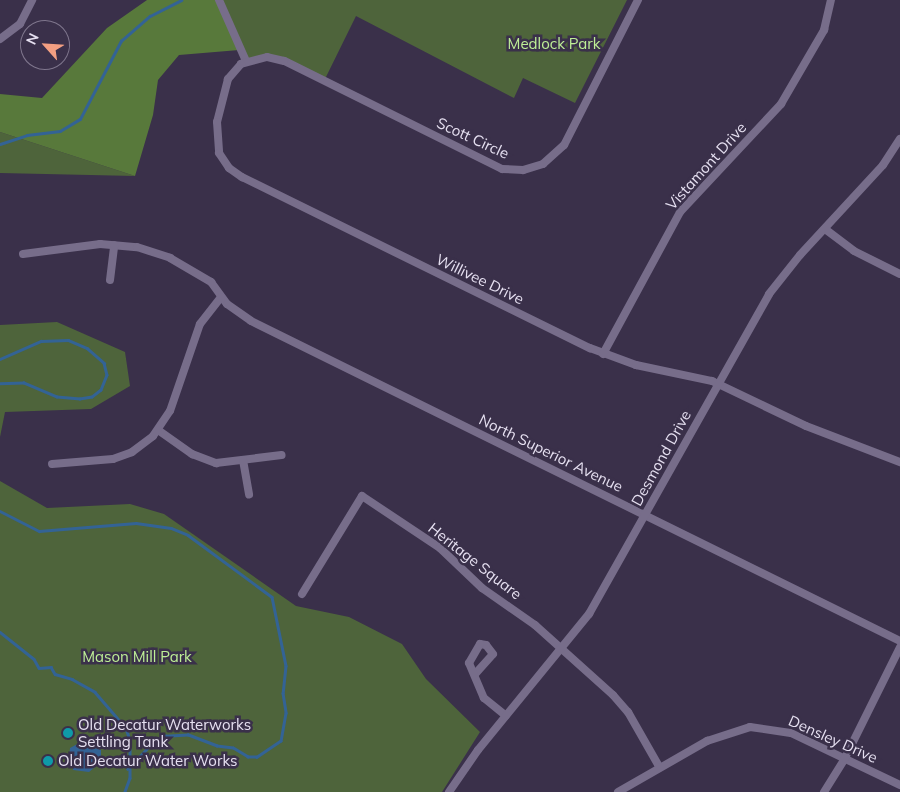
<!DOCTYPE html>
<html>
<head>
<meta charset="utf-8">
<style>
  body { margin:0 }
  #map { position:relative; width:900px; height:792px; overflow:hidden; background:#3a304a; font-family:Mulish,sans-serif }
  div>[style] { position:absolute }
  .green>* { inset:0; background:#4e643b }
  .forest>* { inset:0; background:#58793b }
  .water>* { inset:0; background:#336395 }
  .stream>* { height:2.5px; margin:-1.25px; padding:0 1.25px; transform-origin:1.25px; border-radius:1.25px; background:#336395 }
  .street>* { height:8px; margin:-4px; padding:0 4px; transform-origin:4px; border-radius:4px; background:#776d8a }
  .dots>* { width:14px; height:14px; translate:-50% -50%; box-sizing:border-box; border:2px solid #3a304a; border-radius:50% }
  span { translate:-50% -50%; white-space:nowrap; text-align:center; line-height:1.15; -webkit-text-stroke:5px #3a304a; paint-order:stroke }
  .park-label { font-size:15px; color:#beef96 }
  .street-label { font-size:15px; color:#e6e0f1 }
  .poi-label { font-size:15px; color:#e6e0f1 }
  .left { translate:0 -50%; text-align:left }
  .north { position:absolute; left:20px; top:20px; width:50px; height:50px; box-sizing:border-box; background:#3a304a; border:1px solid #7f768d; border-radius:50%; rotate:296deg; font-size:14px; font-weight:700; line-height:20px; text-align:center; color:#e6e0f1 }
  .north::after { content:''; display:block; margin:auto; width:18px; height:22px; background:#f39f82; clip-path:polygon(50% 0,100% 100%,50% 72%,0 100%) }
</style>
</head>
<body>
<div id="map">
  <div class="green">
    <i style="clip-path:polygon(221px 0,627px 0,575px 103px,523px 78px,514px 98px,356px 16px,324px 81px,276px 59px,246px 61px)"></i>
    <i style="clip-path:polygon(0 132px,135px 176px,0 173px)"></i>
    <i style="clip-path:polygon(57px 322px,125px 352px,130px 386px,91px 409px,5px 412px,0 437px,0 325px)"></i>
    <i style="clip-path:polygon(0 481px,47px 508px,130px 504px,164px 514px,296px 606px,349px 617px,402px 644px,426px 679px,480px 732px,442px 792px,0 792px)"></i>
  </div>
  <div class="forest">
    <i style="clip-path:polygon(147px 0,219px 0,239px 50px,179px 55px,158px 80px,153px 115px,135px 176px,0 132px,0 94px,42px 98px,107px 28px)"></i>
  </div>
  <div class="water">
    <i style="clip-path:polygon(81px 742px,101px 750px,101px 762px,89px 772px,73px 770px,73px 760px,69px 758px,70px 748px)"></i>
  </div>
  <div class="stream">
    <i style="left:0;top:144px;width:28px;rotate:-18deg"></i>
    <i style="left:27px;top:135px;width:33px;rotate:-7deg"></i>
    <i style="left:60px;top:131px;width:23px;rotate:-31deg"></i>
    <i style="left:80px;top:119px;width:88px;rotate:-62.3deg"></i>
    <i style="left:121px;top:41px;width:38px;rotate:-41deg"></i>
    <i style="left:150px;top:16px;width:35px;rotate:-27deg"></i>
    <i style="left:0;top:359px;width:45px;rotate:-23.7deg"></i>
    <i style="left:41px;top:341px;width:27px;rotate:-2deg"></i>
    <i style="left:68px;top:340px;width:21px;rotate:23deg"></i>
    <i style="left:87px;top:348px;width:23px;rotate:41deg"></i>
    <i style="left:104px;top:363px;width:12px;rotate:76deg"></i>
    <i style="left:107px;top:375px;width:16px;rotate:112deg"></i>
    <i style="left:101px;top:390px;width:11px;rotate:142deg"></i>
    <i style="left:92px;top:397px;width:12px;rotate:171deg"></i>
    <i style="left:80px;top:399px;width:23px;rotate:-175deg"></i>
    <i style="left:57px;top:397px;width:36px;rotate:-157deg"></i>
    <i style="left:24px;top:383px;width:24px;rotate:178deg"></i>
    <i style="left:0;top:511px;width:44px;rotate:27.1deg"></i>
    <i style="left:39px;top:531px;width:97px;rotate:-4.7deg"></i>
    <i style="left:136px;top:523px;width:35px;rotate:8deg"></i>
    <i style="left:171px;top:528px;width:18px;rotate:22deg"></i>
    <i style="left:188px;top:535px;width:104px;rotate:36.4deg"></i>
    <i style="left:272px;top:597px;width:70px;rotate:78.5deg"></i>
    <i style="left:286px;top:666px;width:27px;rotate:96deg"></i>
    <i style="left:283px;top:693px;width:20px;rotate:81deg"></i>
    <i style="left:286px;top:713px;width:28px;rotate:100deg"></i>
    <i style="left:281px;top:741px;width:29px;rotate:146deg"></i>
    <i style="left:257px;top:757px;width:9px;rotate:180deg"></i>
    <i style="left:248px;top:757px;width:17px;rotate:-149deg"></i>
    <i style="left:233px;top:748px;width:16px;rotate:-173deg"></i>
    <i style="left:217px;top:746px;width:31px;rotate:-159deg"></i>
    <i style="left:188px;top:735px;width:22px;rotate:177deg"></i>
    <i style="left:166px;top:736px;width:12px;rotate:156deg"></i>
    <i style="left:155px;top:741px;width:39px;rotate:134deg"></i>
    <i style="left:0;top:632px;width:43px;rotate:38.5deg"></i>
    <i style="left:34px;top:659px;width:10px;rotate:61deg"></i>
    <i style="left:39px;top:668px;width:12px;rotate:-5deg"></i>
    <i style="left:51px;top:667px;width:8px;rotate:60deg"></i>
    <i style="left:55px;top:674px;width:18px;rotate:16deg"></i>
    <i style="left:72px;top:679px;width:26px;rotate:29deg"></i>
    <i style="left:95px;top:692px;width:48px;rotate:49.3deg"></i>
    <i style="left:126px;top:728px;width:13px;rotate:72deg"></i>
    <i style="left:130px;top:740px;width:38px;rotate:90deg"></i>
    <i style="left:130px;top:778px;width:15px;rotate:110deg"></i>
  </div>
  <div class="street">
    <i style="left:219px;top:0;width:67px;rotate:66.1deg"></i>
    <i style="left:638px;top:0;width:163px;rotate:117deg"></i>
    <i style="left:564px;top:145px;width:28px;rotate:138deg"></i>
    <i style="left:543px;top:164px;width:21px;rotate:163deg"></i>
    <i style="left:523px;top:170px;width:21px;rotate:-177deg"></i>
    <i style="left:502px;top:169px;width:243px;rotate:-153.6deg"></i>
    <i style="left:284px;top:61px;width:17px;rotate:-167deg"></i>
    <i style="left:267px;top:57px;width:27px;rotate:165deg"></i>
    <i style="left:241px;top:64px;width:20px;rotate:131deg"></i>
    <i style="left:228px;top:79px;width:44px;rotate:104.3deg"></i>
    <i style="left:217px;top:122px;width:31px;rotate:86deg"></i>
    <i style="left:219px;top:153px;width:18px;rotate:56deg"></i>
    <i style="left:229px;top:168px;width:16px;rotate:35deg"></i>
    <i style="left:242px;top:177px;width:388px;rotate:26.2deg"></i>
    <i style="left:590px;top:348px;width:49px;rotate:20.3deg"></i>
    <i style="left:636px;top:365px;width:78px;rotate:11.9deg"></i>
    <i style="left:712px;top:381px;width:104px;rotate:25.6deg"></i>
    <i style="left:806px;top:426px;width:101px;rotate:21deg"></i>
    <i style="left:0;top:39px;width:25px;rotate:-37deg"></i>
    <i style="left:20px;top:24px;width:27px;rotate:-63deg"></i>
    <i style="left:825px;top:229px;width:36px;rotate:37deg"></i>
    <i style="left:854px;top:251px;width:51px;rotate:26.6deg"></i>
    <i style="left:23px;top:254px;width:78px;rotate:-7.4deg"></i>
    <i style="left:100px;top:244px;width:37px;rotate:5deg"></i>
    <i style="left:137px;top:247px;width:35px;rotate:18deg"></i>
    <i style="left:170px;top:258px;width:48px;rotate:30.3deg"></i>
    <i style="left:211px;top:282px;width:27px;rotate:54deg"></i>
    <i style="left:227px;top:304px;width:29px;rotate:35deg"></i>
    <i style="left:251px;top:321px;width:724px;rotate:26.25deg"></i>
    <i style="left:110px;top:280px;width:35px;rotate:-83deg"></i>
    <i style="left:603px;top:354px;width:162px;rotate:-61.5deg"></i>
    <i style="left:680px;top:212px;width:148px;rotate:-46.9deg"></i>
    <i style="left:781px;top:104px;width:86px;rotate:-59.8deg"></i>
    <i style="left:824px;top:30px;width:31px;rotate:-77deg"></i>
    <i style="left:158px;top:430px;width:42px;rotate:35.2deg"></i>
    <i style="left:192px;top:454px;width:26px;rotate:21deg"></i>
    <i style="left:216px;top:463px;width:66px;rotate:-6.9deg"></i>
    <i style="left:243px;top:460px;width:35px;rotate:80deg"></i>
    <i style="left:52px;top:464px;width:61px;rotate:-4.7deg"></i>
    <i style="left:113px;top:459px;width:20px;rotate:-20deg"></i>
    <i style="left:132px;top:452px;width:26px;rotate:-37deg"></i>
    <i style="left:153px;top:436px;width:30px;rotate:-56deg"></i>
    <i style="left:170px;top:411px;width:92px;rotate:-71deg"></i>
    <i style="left:200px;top:324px;width:34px;rotate:-52deg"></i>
    <i style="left:302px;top:594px;width:115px;rotate:-58.5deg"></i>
    <i style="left:362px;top:496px;width:94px;rotate:33.7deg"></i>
    <i style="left:440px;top:548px;width:58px;rotate:43.6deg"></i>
    <i style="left:482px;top:588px;width:65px;rotate:34.9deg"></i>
    <i style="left:535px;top:625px;width:105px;rotate:41.9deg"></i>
    <i style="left:613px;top:695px;width:23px;rotate:49deg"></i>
    <i style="left:628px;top:712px;width:64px;rotate:60.3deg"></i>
    <i style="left:476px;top:673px;width:25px;rotate:-48deg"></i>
    <i style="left:493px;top:654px;width:11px;rotate:-128deg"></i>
    <i style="left:486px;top:645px;width:6px;rotate:-171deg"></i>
    <i style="left:480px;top:644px;width:22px;rotate:120deg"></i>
    <i style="left:469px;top:663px;width:38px;rotate:67deg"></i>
    <i style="left:484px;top:698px;width:28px;rotate:39deg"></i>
    <i style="left:449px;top:792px;width:51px;rotate:-55.4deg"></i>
    <i style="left:478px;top:750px;width:176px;rotate:-50.8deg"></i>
    <i style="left:589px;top:614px;width:367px;rotate:-60.6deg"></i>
    <i style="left:769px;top:294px;width:50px;rotate:-51.5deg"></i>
    <i style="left:800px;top:255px;width:122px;rotate:-47.3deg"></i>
    <i style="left:883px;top:165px;width:31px;rotate:-57deg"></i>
    <i style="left:618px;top:792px;width:103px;rotate:-29.8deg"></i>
    <i style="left:707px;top:741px;width:45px;rotate:-18deg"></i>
    <i style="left:750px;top:727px;width:41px;rotate:8.3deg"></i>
    <i style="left:791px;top:733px;width:121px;rotate:25.5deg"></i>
    <i style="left:824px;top:792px;width:40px;rotate:-58deg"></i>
    <i style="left:845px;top:758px;width:124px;rotate:-63.6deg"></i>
  </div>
  <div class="dots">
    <i style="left:68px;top:733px;background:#0f9aa8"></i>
    <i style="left:48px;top:761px;background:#0f9aa8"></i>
  </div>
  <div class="park-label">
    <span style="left:554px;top:44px">Medlock Park</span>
    <span style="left:137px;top:657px">Mason Mill Park</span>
  </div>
  <div class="street-label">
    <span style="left:473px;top:138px;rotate:25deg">Scott Circle</span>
    <span style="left:706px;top:166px;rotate:-48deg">Vistamont Drive</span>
    <span style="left:480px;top:279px;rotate:26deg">Willivee Drive</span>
    <span style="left:551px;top:453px;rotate:26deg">North Superior Avenue</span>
    <span style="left:661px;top:458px;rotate:-61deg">Desmond Drive</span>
    <span style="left:475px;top:561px;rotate:38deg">Heritage Square</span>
    <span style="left:833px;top:739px;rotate:24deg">Densley Drive</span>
  </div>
  <div class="poi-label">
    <span class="left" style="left:78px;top:733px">Old Decatur Waterworks<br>Settling Tank</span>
    <span class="left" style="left:58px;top:761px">Old Decatur Water Works</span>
  </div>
  <div class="north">N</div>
</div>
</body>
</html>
